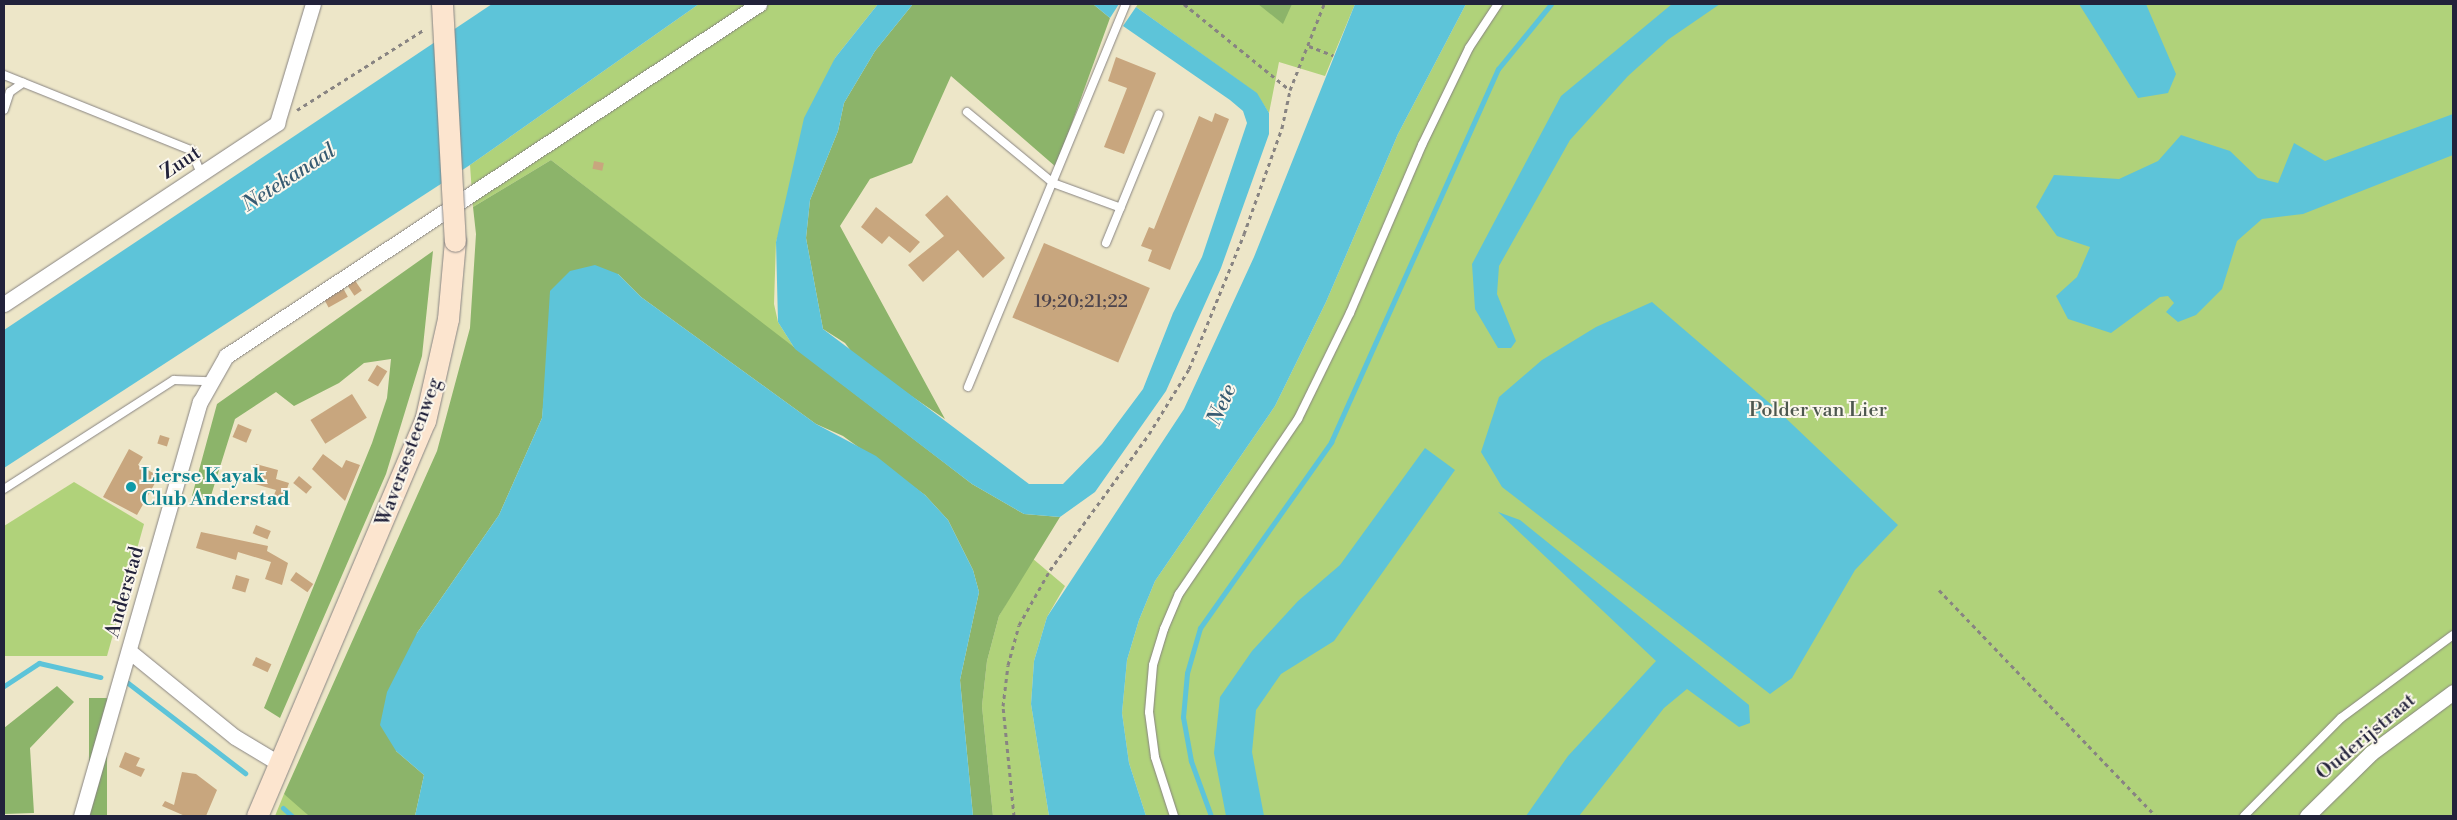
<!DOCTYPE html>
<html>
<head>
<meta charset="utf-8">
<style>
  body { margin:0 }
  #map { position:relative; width:2457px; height:820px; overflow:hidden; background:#ede6c8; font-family:"Libre Bodoni",serif }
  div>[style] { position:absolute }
  .green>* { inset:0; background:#b0d27a }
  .forest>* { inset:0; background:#8cb46a; transform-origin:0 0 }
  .water>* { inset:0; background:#5dc4d9 }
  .stream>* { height:5px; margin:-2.5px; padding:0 2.5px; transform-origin:2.5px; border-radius:2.5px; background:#5dc4d9 }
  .building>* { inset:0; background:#c8a67e; transform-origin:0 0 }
  .path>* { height:3px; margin-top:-1.5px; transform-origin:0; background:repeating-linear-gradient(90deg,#888482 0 4px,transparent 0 8px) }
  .roads { filter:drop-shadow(0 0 1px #888482) drop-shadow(0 0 1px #888482) }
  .lane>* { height:8px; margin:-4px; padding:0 4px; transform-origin:4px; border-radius:4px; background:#fff }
  .street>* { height:15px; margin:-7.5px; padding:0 7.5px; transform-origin:7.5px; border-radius:7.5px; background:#fff }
  .secondary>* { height:21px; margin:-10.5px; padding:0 10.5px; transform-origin:10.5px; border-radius:10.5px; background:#fce5cf }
  .bridges { filter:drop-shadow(0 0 1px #888482) drop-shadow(0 0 1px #888482) }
  .secondary-bridge>* { height:21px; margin:-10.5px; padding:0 10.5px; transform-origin:10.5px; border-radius:10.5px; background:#fce5cf }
  .dots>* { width:14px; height:14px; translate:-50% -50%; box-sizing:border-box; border:2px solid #fbf7ec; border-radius:50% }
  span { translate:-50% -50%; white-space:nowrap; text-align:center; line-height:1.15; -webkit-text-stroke:4px #fbf7ec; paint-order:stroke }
  .number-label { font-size:18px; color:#4c434c }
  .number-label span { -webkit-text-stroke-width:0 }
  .street-label { font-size:20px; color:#22223b }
  .park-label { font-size:20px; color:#4d574e }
  .culture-label { font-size:20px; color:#0d838f; font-weight:700 }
  .left { translate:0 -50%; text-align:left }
  .water-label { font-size:21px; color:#375b72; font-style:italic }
  .frame { position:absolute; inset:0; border:5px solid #22223b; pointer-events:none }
</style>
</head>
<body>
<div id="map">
  <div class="green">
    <i style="clip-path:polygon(699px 4px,878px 4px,835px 58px,776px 242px,774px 304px,778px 322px,795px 349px,551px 160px,473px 207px,470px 165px)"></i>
    <i style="clip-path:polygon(1138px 4px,1355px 4px,1325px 76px,1279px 62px,1269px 113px,1256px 93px,1136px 7px)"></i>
    <i style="clip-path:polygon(1466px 4px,2453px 4px,2453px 816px,1146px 816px,1129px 763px,1122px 713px,1127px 660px,1139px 620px,1155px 581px,1275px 406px,1326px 302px,1398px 134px)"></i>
    <i style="clip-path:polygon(74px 482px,144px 524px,107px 656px,4px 656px,4px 526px)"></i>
    <i style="clip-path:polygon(1032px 558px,1065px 586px,1047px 617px,1034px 661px,1031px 704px,1049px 816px,993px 816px,982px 706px,987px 661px,999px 616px)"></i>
    <i style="clip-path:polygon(284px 794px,293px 798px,309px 816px,275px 816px)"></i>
  </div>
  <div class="forest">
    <i style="clip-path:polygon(913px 4px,1093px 4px,1110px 18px,1056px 167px,951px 76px,912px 163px,870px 179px,840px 226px,945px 419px,857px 359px,845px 343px,823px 329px,806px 238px,810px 200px,838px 131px,844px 103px,875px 51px)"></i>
    <i style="clip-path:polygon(1258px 4px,1292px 4px,1283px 24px)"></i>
    <i style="clip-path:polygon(551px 160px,972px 484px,1024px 514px,1060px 517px,999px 616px,987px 661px,982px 706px,993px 816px,973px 816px,960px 680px,979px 592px,973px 570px,948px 520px,925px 495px,843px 436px,816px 424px,641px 297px,618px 274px,548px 355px,542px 418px,499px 515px,417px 633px,396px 751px,424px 775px,415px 816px,309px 816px,284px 794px,437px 451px,470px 328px,476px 234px,473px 207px)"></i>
    <i style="clip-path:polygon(433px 251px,422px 356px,386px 474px,280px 718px,264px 708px,372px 443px,387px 398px,391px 359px,364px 363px,339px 383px,294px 406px,276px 392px,235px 419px,209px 502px,192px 496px,217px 404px)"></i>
    <i style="clip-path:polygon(57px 686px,74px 702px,30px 748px,34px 813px,4px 814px,4px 728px)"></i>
    <i style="left:89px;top:698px;width:18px;height:123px"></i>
  </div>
  <div class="water">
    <i style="clip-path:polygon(492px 4px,699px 4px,470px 165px,4px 468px,4px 330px)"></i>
    <i style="clip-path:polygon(878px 4px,913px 4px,875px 51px,844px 103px,838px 131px,810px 200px,806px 238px,823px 329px,1029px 484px,1063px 484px,1102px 444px,1143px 389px,1173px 313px,1202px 257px,1247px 123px,1243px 111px,1230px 100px,1123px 26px,1136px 7px,1257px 93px,1269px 113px,1269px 134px,1221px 268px,1166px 391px,1095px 492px,1060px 517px,1024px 514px,972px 484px,795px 349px,778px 322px,776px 242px,804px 118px,835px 58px)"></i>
    <i style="clip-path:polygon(1093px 4px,1119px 4px,1110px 18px)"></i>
    <i style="clip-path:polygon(1355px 4px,1466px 4px,1398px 134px,1326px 302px,1275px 406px,1155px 581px,1139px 620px,1127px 660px,1122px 713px,1129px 763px,1146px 816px,1049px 816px,1031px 704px,1034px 661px,1047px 617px,1184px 409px,1254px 257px)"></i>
    <i style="clip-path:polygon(1672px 4px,1720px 4px,1669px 39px,1628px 76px,1570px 140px,1499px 266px,1497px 294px,1516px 341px,1511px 348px,1498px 348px,1475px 309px,1472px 264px,1561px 96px)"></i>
    <i style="clip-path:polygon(2079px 4px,2146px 4px,2176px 74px,2168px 93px,2138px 98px)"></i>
    <i style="clip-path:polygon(2453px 114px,2453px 155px,2303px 214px,2262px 219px,2237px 241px,2222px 289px,2196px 315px,2178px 322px,2166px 312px,2174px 303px,2168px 296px,2160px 297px,2111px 333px,2068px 319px,2056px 296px,2077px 277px,2090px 247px,2057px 236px,2036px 207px,2054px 175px,2119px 179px,2158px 161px,2181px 135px,2230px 151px,2258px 178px,2278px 183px,2294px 143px,2325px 161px)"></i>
    <i style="clip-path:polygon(595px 265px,618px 274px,641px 297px,816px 424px,876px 456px,925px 495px,948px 520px,973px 570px,979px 592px,960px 680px,973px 816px,415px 816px,424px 775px,396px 751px,380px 725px,387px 692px,417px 633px,499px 515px,542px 418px,550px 291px,570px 271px)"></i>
    <i style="clip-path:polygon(1652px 302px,1773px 406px,1898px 525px,1855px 570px,1792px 678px,1770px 694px,1502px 487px,1481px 452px,1499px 397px,1542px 360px,1596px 327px)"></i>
    <i style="clip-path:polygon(1425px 448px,1455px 470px,1334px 641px,1281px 674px,1256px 710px,1252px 752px,1264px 816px,1226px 816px,1214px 753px,1220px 697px,1252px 651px,1298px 601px,1340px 565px)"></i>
    <i style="clip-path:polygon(1498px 512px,1520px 520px,1749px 705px,1750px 723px,1739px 727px,1687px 689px,1664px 708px,1579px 816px,1526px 816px,1568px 756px,1656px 661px)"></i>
  </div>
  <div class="stream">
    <i style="left:128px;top:683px;width:148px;rotate:37.6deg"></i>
    <i style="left:4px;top:686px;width:42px;rotate:-33.3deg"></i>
    <i style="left:39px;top:663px;width:63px;rotate:12.9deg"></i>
    <i style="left:283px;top:808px;width:12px;rotate:42deg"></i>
    <i style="left:1211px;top:816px;width:59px;rotate:-110deg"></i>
    <i style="left:1191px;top:761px;width:45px;rotate:-100.3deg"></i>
    <i style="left:1183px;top:717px;width:44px;rotate:-84.8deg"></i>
    <i style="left:1187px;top:673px;width:47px;rotate:-73.9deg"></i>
    <i style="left:1200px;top:628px;width:228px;rotate:-54.8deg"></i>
    <i style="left:1331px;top:442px;width:409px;rotate:-65.9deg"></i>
    <i style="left:1498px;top:69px;width:84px;rotate:-50.8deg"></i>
  </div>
  <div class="building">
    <i style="clip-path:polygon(1116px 57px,1156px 73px,1124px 154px,1104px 147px,1127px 88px,1108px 81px)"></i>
    <i style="clip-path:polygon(1215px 113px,1229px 119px,1170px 270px,1148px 261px,1152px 250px,1141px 246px,1149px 227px,1154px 229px,1199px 116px,1212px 122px)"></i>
    <i style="left:594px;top:161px;width:10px;height:8px;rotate:11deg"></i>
    <i style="clip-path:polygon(947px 195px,1005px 258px,983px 278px,958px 250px,923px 282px,908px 265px,944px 236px,925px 215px)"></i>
    <i style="clip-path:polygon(876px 207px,920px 242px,910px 253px,889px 236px,882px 244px,861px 227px)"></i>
    <i style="left:1044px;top:243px;width:115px;height:81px;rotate:23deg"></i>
    <i style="left:354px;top:279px;width:14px;height:9px;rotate:56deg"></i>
    <i style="left:343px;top:288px;width:10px;height:22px;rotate:61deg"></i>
    <i style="left:377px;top:365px;width:12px;height:18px;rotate:31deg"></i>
    <i style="left:352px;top:394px;width:28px;height:49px;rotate:58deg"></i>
    <i style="left:238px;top:424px;width:15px;height:14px;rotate:23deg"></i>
    <i style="left:160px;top:435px;width:10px;height:9px;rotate:17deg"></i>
    <i style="clip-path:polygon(129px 449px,143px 457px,138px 465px,159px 476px,137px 515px,103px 497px)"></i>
    <i style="clip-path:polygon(323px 454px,342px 468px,346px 460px,360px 465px,345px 501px,312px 469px)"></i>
    <i style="clip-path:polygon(256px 464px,278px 470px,276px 479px,289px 483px,284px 498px,274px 495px,276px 490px,251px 483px)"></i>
    <i style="left:299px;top:476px;width:17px;height:9px;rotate:40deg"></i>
    <i style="left:256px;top:525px;width:16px;height:9px;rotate:22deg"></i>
    <i style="clip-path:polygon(201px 532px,268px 546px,267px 551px,288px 563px,282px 585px,265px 579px,271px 562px,238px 552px,236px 560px,196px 548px)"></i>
    <i style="left:296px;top:572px;width:21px;height:10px;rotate:35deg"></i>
    <i style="left:236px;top:575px;width:14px;height:14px;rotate:17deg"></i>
    <i style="left:256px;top:657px;width:17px;height:9px;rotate:25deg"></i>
    <i style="clip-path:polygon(125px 752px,140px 758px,136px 766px,145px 769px,141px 777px,119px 767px)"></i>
    <i style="clip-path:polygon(182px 772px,196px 774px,217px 790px,206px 816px,185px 816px,162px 806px,165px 801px,174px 805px)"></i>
  </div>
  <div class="path">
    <i style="left:1184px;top:4px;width:136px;rotate:39.1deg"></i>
    <i style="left:1309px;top:46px;width:26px;rotate:21deg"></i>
    <i style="left:297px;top:110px;width:151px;rotate:-32.3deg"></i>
    <i style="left:1939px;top:590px;width:313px;rotate:46.2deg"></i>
    <i style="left:1014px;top:816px;width:111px;rotate:-95.7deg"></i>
    <i style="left:1003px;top:706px;width:41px;rotate:-83deg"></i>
    <i style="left:1008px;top:665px;width:41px;rotate:-74.6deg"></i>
    <i style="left:1019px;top:625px;width:63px;rotate:-60.6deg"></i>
    <i style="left:1050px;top:570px;width:168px;rotate:-53.9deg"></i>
    <i style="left:1149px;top:434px;width:76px;rotate:-58.4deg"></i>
    <i style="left:1189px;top:369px;width:146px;rotate:-67.8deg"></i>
    <i style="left:1244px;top:234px;width:113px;rotate:-70.3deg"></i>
    <i style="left:1282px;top:128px;width:39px;rotate:-78deg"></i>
    <i style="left:1290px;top:90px;width:92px;rotate:-68.4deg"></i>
  </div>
  <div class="roads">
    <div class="lane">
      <i style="left:4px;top:75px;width:201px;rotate:21.9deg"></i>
      <i style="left:191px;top:150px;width:26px;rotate:67deg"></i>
      <i style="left:4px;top:110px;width:19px;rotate:-72deg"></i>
      <i style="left:10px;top:92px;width:16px;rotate:-35deg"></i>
      <i style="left:967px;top:112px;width:112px;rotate:39.5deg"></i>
      <i style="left:1053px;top:183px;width:72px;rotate:20.2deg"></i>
      <i style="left:1106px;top:243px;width:139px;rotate:-67.7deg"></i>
      <i style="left:968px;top:387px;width:414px;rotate:-67.6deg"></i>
      <i style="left:4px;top:489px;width:202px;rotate:-32.7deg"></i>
      <i style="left:174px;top:380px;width:36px;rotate:2deg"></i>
      <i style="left:1174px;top:816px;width:62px;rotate:-107.9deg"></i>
      <i style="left:1155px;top:757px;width:45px;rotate:-97.6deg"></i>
      <i style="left:1149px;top:712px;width:47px;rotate:-85.1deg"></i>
      <i style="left:1153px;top:665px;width:38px;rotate:-73deg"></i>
      <i style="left:1164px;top:629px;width:38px;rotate:-67deg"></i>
      <i style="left:1179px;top:594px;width:212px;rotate:-55.8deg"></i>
      <i style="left:1298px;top:419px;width:118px;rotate:-63.9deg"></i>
      <i style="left:1350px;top:313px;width:183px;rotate:-66.8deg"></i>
      <i style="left:1422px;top:145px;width:108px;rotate:-64.1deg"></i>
      <i style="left:1469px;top:48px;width:53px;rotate:-56.6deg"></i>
      <i style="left:2244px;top:816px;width:138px;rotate:-45.3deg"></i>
      <i style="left:2341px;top:718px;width:139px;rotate:-36.5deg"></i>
    </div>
    <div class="street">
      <i style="left:4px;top:304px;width:328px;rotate:-33.5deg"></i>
      <i style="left:277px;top:123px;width:124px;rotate:-73.2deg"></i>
      <i style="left:129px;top:651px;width:136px;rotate:39.1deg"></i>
      <i style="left:235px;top:737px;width:52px;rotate:31deg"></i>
      <i style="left:81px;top:816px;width:431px;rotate:-74deg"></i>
      <i style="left:200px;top:402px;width:53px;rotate:-60.5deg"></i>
      <i style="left:226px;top:356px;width:639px;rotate:-33.44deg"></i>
      <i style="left:2307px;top:816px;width:90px;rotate:-44.5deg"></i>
      <i style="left:2371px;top:753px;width:102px;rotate:-36.6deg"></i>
    </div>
    <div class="secondary">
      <i style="left:257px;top:816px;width:429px;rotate:-67deg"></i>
      <i style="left:425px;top:421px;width:105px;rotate:-77.3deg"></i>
      <i style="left:448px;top:319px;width:78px;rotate:-84.9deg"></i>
    </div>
  </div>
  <div class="bridges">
    <div class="secondary-bridge">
      <i style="left:442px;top:4px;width:237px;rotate:86.9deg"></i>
    </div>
  </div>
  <div class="dots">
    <i style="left:131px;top:487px;background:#0f9aa8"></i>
  </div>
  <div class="number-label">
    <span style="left:1081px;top:302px">19;20;21;22</span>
  </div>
  <div class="street-label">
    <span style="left:181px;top:163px;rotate:-34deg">Zuut</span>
    <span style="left:409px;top:452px;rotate:-70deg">Waversesteenweg</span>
    <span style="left:125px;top:592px;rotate:-74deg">Anderstad</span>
    <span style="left:2366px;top:737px;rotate:-40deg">Ouderijstraat</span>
  </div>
  <div class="park-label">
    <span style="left:1818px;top:410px">Polder van Lier</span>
  </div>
  <div class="culture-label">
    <span class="left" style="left:141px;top:488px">Lierse Kayak<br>Club Anderstad</span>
  </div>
  <div class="water-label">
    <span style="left:289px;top:178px;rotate:-33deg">Netekanaal</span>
    <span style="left:1222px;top:405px;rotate:-66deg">Nete</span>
  </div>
  <div class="frame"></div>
</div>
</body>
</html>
